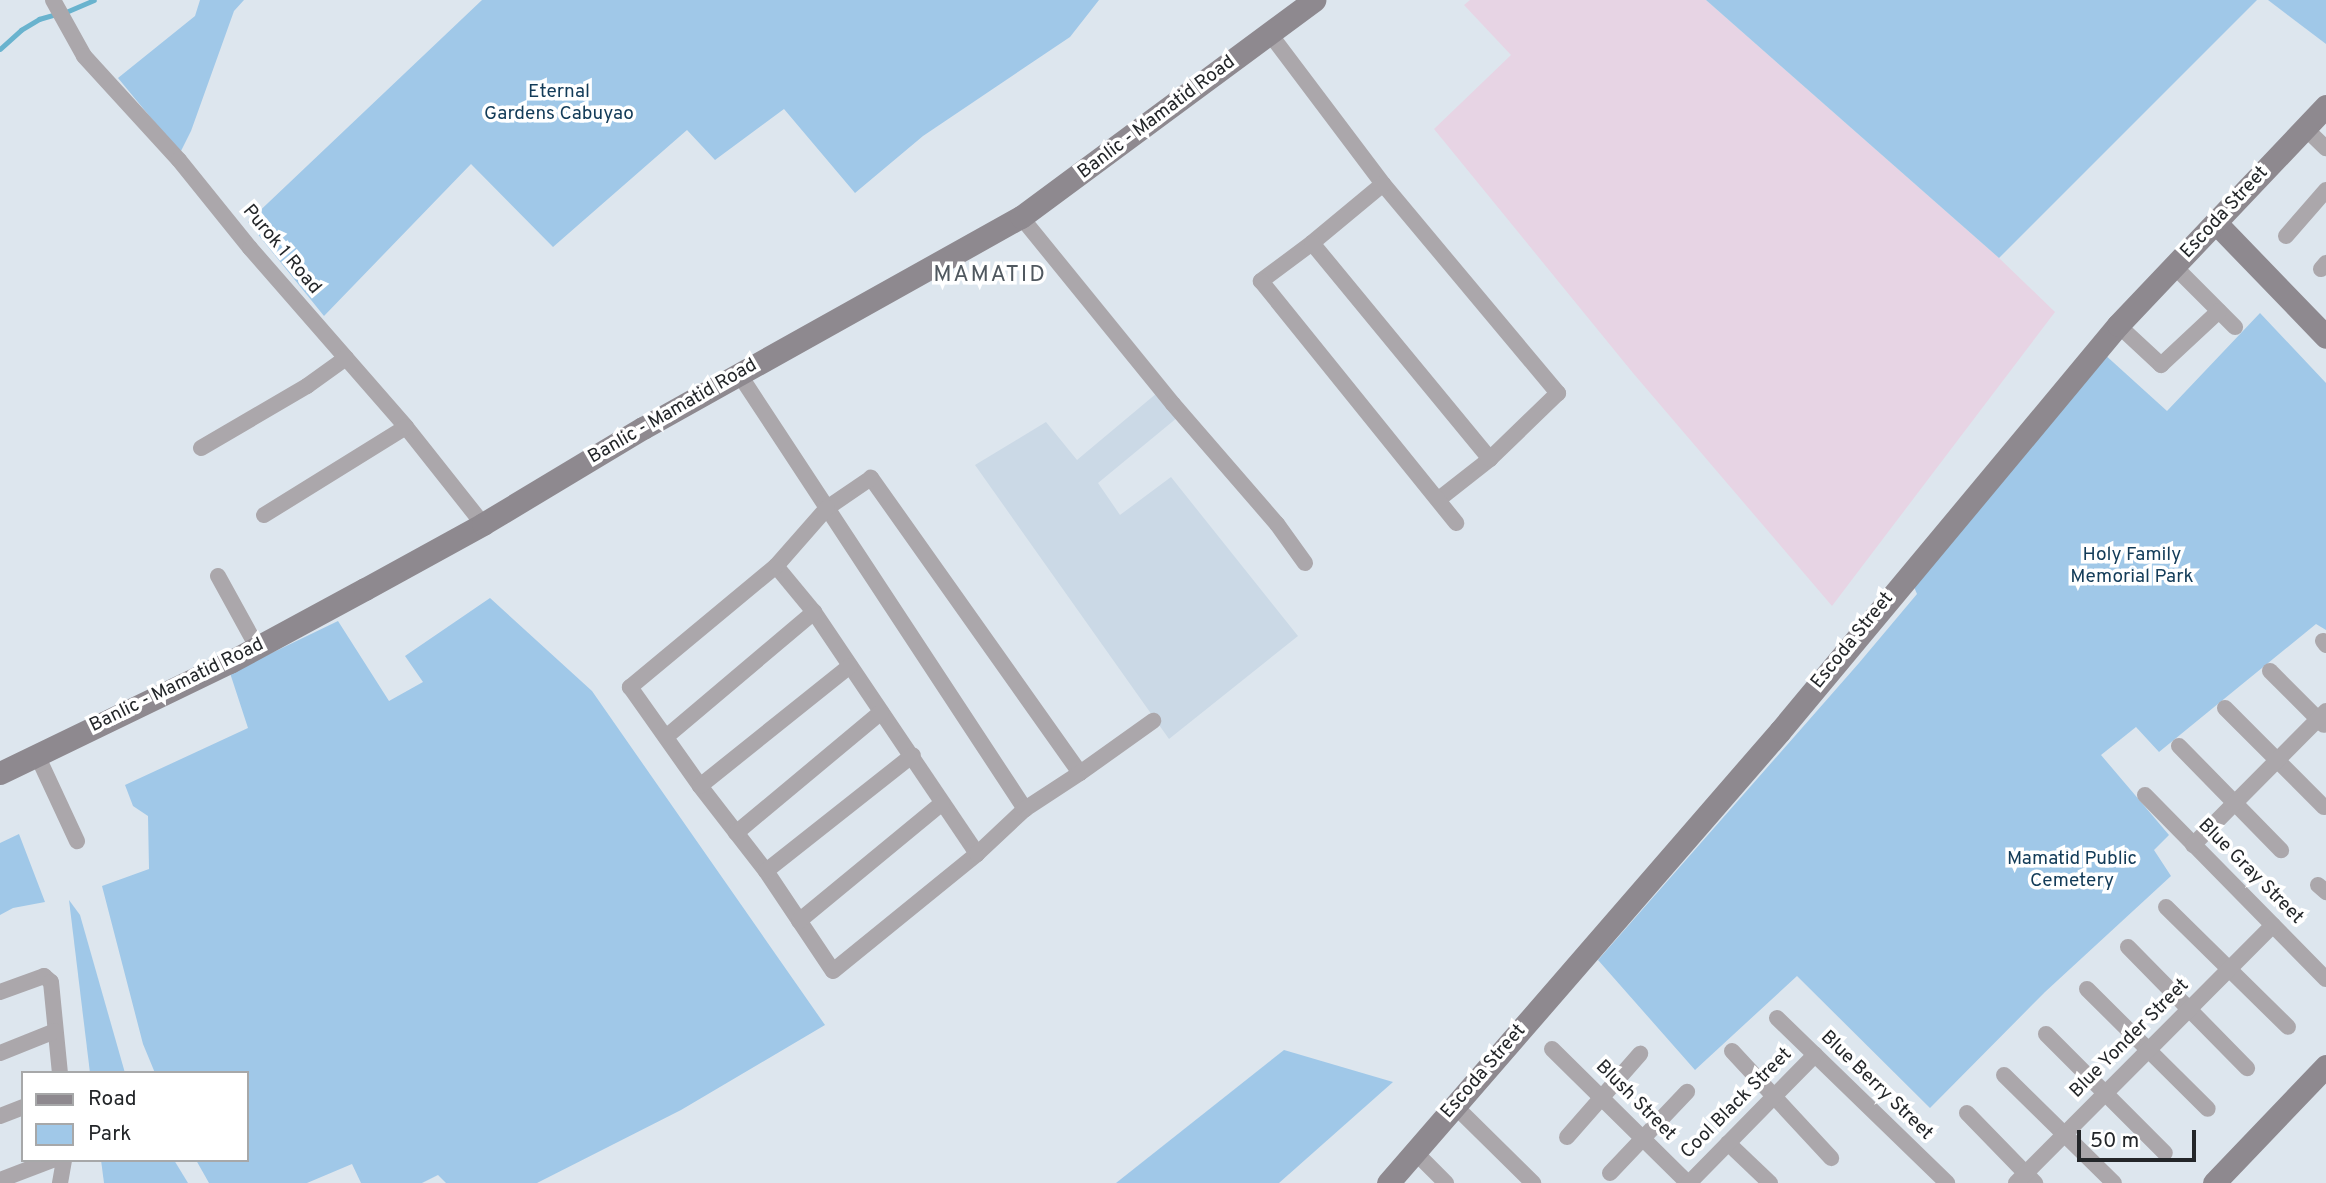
<!DOCTYPE html>
<html>
<head>
<meta charset="utf-8">
<style>
  body { margin:0 }
  #map { position:relative; width:2326px; height:1183px; overflow:hidden; background:#dde6ee; font-family:Overpass,sans-serif }
  div>[style] { position:absolute }
  .industrial>* { inset:0; background:#e7d4e4 }
  .built>* { inset:0; background:#cbd9e6 }
  .green>* { inset:0; background:#a0c8e8 }
  .stream>* { height:4.5px; margin:-2.25px; padding:0 2.25px; transform-origin:2.25px; border-radius:2.25px; background:#69b3ce }
  .street>* { height:16px; margin:-8px; padding:0 8px; transform-origin:8px; border-radius:8px; background:#aba7ab }
  .secondary>* { height:23px; margin:-11.5px; padding:0 11.5px; transform-origin:11.5px; border-radius:11.5px; background:#8e898f }
  span { translate:-50% -50%; white-space:nowrap; text-align:center; line-height:1.15; -webkit-text-stroke:7px #fff; paint-order:stroke }
  .park-label { font-size:19px; color:#123b58 }
  .street-label { font-size:19px; color:#232629 }
  .quarter-label { font-size:23px; color:#50585f; letter-spacing:2px }
  .legend { position:absolute; left:21px; top:1071px; width:228px; height:91px; box-sizing:border-box; background:#fff; border:2px solid #a7a8a9; margin:0; padding:9px 12px; list-style:none; font-size:21px; color:#232629 }
  .legend li { display:flex; align-items:center; gap:14px; height:35px }
  .legend b { width:35px; border:2px solid #a7a8a9 }
  .scale { position:absolute; left:2077px; top:1130px; width:119px; height:32px; box-sizing:border-box; border:4px solid #232629; border-top:0; padding-left:9px; font-size:21px; line-height:24px; white-space:nowrap; color:#232629; -webkit-text-stroke:5px #fff; paint-order:stroke }
</style>
</head>
<body>
<div id="map">
  <div class="industrial">
    <i style="clip-path:polygon(1470px 0,1706px 0,1999px 258px,2055px 312px,1832px 606px,1633px 373px,1434px 129px,1511px 55px,1464px 5px)"></i>
  </div>
  <div class="built">
    <i style="clip-path:polygon(1157px 393px,1178px 417px,1098px 483px,1120px 515px,1171px 477px,1298px 636px,1169px 739px,975px 465px,1046px 422px,1077px 460px)"></i>
  </div>
  <div class="green">
    <i style="clip-path:polygon(200px 0,244px 0,234px 11px,191px 131px,180px 153px,118px 78px,195px 16px)"></i>
    <i style="clip-path:polygon(482px 0,1099px 0,1070px 37px,923px 136px,855px 193px,784px 109px,715px 160px,687px 130px,553px 247px,471px 164px,324px 316px,248px 222px)"></i>
    <i style="clip-path:polygon(1706px 0,2257px 0,1999px 258px)"></i>
    <i style="clip-path:polygon(2268px 0,2326px 0,2326px 44px)"></i>
    <i style="clip-path:polygon(2260px 313px,2326px 383px,2326px 630px,2316px 624px,2159px 752px,2136px 727px,2101px 755px,2169px 835px,2154px 850px,2171px 876px,2045px 992px,1930px 1108px,1797px 976px,1695px 1070px,1598px 960px,1859px 663px,1917px 594px,1911px 580px,2103px 353px,2167px 411px)"></i>
    <i style="clip-path:polygon(490px 598px,592px 691px,825px 1025px,681px 1110px,537px 1183px,446px 1183px,438px 1175px,422px 1183px,361px 1183px,352px 1164px,307px 1183px,209px 1183px,196px 1160px,247px 1160px,247px 1073px,155px 1073px,143px 1044px,102px 886px,149px 869px,148px 816px,133px 806px,125px 785px,248px 728px,230px 673px,338px 621px,389px 701px,423px 682px,405px 656px)"></i>
    <i style="clip-path:polygon(19px 834px,45px 902px,13px 908px,0 915px,0 843px)"></i>
    <i style="clip-path:polygon(69px 900px,80px 915px,125px 1073px,90px 1073px)"></i>
    <i style="clip-path:polygon(1284px 1050px,1393px 1082px,1279px 1183px,1116px 1183px)"></i>
    <i style="clip-path:polygon(101px 1160px,174px 1160px,188px 1183px,104px 1183px)"></i>
  </div>
  <div class="stream">
    <i style="left:66px;top:12px;width:30px;rotate:-23deg"></i>
    <i style="left:0;top:49px;width:28px;rotate:-42deg"></i>
    <i style="left:21px;top:30px;width:21px;rotate:-31deg"></i>
    <i style="left:39px;top:19px;width:19px;rotate:-16deg"></i>
  </div>
  <div class="street">
    <i style="left:53px;top:0;width:64px;rotate:61deg"></i>
    <i style="left:84px;top:56px;width:141px;rotate:47.6deg"></i>
    <i style="left:179px;top:160px;width:113px;rotate:51.1deg"></i>
    <i style="left:250px;top:248px;width:237px;rotate:48.9deg"></i>
    <i style="left:406px;top:427px;width:124px;rotate:51.6deg"></i>
    <i style="left:1270px;top:34px;width:188px;rotate:53deg"></i>
    <i style="left:1383px;top:184px;width:273px;rotate:50.1deg"></i>
    <i style="left:1558px;top:393px;width:95px;rotate:135.9deg"></i>
    <i style="left:1490px;top:459px;width:65px;rotate:141.9deg"></i>
    <i style="left:2305px;top:128px;width:29px;rotate:44deg"></i>
    <i style="left:1383px;top:184px;width:92px;rotate:140.3deg"></i>
    <i style="left:1312px;top:243px;width:64px;rotate:143.3deg"></i>
    <i style="left:1261px;top:281px;width:311px;rotate:51.1deg"></i>
    <i style="left:1021px;top:217px;width:241px;rotate:50.9deg"></i>
    <i style="left:1173px;top:404px;width:159px;rotate:49.1deg"></i>
    <i style="left:1277px;top:524px;width:48px;rotate:54.3deg"></i>
    <i style="left:2286px;top:236px;width:61px;rotate:-49deg"></i>
    <i style="left:1312px;top:243px;width:280px;rotate:50.5deg"></i>
    <i style="left:2175px;top:267px;width:85px;rotate:45deg"></i>
    <i style="left:2321px;top:269px;width:8px;rotate:-50deg"></i>
    <i style="left:2118px;top:325px;width:59px;rotate:42.9deg"></i>
    <i style="left:2161px;top:365px;width:79px;rotate:-43deg"></i>
    <i style="left:739px;top:374px;width:521px;rotate:56.68deg"></i>
    <i style="left:201px;top:448px;width:123px;rotate:-30.3deg"></i>
    <i style="left:307px;top:386px;width:48px;rotate:-35.7deg"></i>
    <i style="left:264px;top:515px;width:167px;rotate:-31.8deg"></i>
    <i style="left:776px;top:566px;width:60px;rotate:50.4deg"></i>
    <i style="left:814px;top:612px;width:292px;rotate:56deg"></i>
    <i style="left:218px;top:576px;width:81px;rotate:61.2deg"></i>
    <i style="left:2323px;top:641px;width:5px;rotate:53deg"></i>
    <i style="left:2270px;top:671px;width:76px;rotate:45deg"></i>
    <i style="left:2225px;top:708px;width:140px;rotate:45deg"></i>
    <i style="left:666px;top:737px;width:194px;rotate:-40.2deg"></i>
    <i style="left:2179px;top:746px;width:146px;rotate:45.6deg"></i>
    <i style="left:37px;top:755px;width:95px;rotate:65.1deg"></i>
    <i style="left:1080px;top:773px;width:362px;rotate:-125.3deg"></i>
    <i style="left:871px;top:478px;width:53px;rotate:145.7deg"></i>
    <i style="left:827px;top:508px;width:77px;rotate:131.3deg"></i>
    <i style="left:776px;top:566px;width:190px;rotate:140.3deg"></i>
    <i style="left:630px;top:687px;width:121px;rotate:54.7deg"></i>
    <i style="left:700px;top:786px;width:108px;rotate:52.2deg"></i>
    <i style="left:766px;top:871px;width:120px;rotate:56.2deg"></i>
    <i style="left:833px;top:971px;width:186px;rotate:-39.1deg"></i>
    <i style="left:977px;top:854px;width:66px;rotate:-43.2deg"></i>
    <i style="left:1025px;top:809px;width:66px;rotate:-33.2deg"></i>
    <i style="left:1080px;top:773px;width:90px;rotate:-35.5deg"></i>
    <i style="left:700px;top:786px;width:192px;rotate:-38.7deg"></i>
    <i style="left:2145px;top:795px;width:258px;rotate:45.5deg"></i>
    <i style="left:736px;top:833px;width:189px;rotate:-39.8deg"></i>
    <i style="left:2193px;top:845px;width:189px;rotate:-45.2deg"></i>
    <i style="left:766px;top:871px;width:187px;rotate:-38.3deg"></i>
    <i style="left:2318px;top:885px;width:11px;rotate:41deg"></i>
    <i style="left:2166px;top:907px;width:171px;rotate:44.5deg"></i>
    <i style="left:799px;top:921px;width:185px;rotate:-39.5deg"></i>
    <i style="left:2128px;top:947px;width:170px;rotate:45.5deg"></i>
    <i style="left:2087px;top:989px;width:170px;rotate:44.8deg"></i>
    <i style="left:0;top:992px;width:47px;rotate:-20deg"></i>
    <i style="left:44px;top:976px;width:9px;rotate:41deg"></i>
    <i style="left:51px;top:982px;width:91px;rotate:84.4deg"></i>
    <i style="left:1777px;top:1018px;width:237px;rotate:44.1deg"></i>
    <i style="left:2046px;top:1034px;width:168px;rotate:45deg"></i>
    <i style="left:1552px;top:1049px;width:191px;rotate:44.6deg"></i>
    <i style="left:1732px;top:1051px;width:146px;rotate:47.2deg"></i>
    <i style="left:0;top:1053px;width:59px;rotate:-21.8deg"></i>
    <i style="left:2004px;top:1075px;width:154px;rotate:44.5deg"></i>
    <i style="left:1455px;top:1106px;width:110px;rotate:44.6deg"></i>
    <i style="left:1967px;top:1113px;width:98px;rotate:45.8deg"></i>
    <i style="left:0;top:1116px;width:25px;rotate:-21deg"></i>
    <i style="left:1567px;top:1137px;width:111px;rotate:-48.7deg"></i>
    <i style="left:1728px;top:1143px;width:58px;rotate:43.6deg"></i>
    <i style="left:1415px;top:1152px;width:44px;rotate:45deg"></i>
    <i style="left:1610px;top:1173px;width:112px;rotate:-46.5deg"></i>
    <i style="left:0;top:1180px;width:56px;rotate:-21deg"></i>
    <i style="left:60px;top:1183px;width:23px;rotate:-80deg"></i>
    <i style="left:1689px;top:1183px;width:180px;rotate:-45.5deg"></i>
    <i style="left:2016px;top:1183px;width:364px;rotate:-45.1deg"></i>
  </div>
  <div class="secondary">
    <i style="left:2216px;top:223px;width:158px;rotate:46deg"></i>
    <i style="left:0;top:773px;width:255px;rotate:-25.8deg"></i>
    <i style="left:230px;top:662px;width:153px;rotate:-28.4deg"></i>
    <i style="left:365px;top:589px;width:135px;rotate:-28.8deg"></i>
    <i style="left:483px;top:524px;width:187px;rotate:-31deg"></i>
    <i style="left:643px;top:428px;width:433px;rotate:-29.2deg"></i>
    <i style="left:1021px;top:217px;width:365px;rotate:-36.5deg"></i>
    <i style="left:1388px;top:1183px;width:598px;rotate:-49.07deg"></i>
    <i style="left:1780px;top:731px;width:528px;rotate:-50.22deg"></i>
    <i style="left:2118px;top:325px;width:302px;rotate:-46.5deg"></i>
    <i style="left:2214px;top:1183px;width:162px;rotate:-46.3deg"></i>
  </div>
  <div class="park-label">
    <span style="left:559px;top:104px">Eternal<br>Gardens Cabuyao</span>
    <span style="left:2132px;top:567px">Holy Family<br>Memorial Park</span>
    <span style="left:2072px;top:871px">Mamatid Public<br>Cemetery</span>
  </div>
  <div class="street-label">
    <span style="left:1157px;top:118px;rotate:-37deg">Banlic - Mamatid Road</span>
    <span style="left:2225px;top:213px;rotate:-47deg">Escoda Street</span>
    <span style="left:281px;top:250px;rotate:50deg">Purok 1 Road</span>
    <span style="left:673px;top:412px;rotate:-30deg">Banlic - Mamatid Road</span>
    <span style="left:1853px;top:641px;rotate:-51deg">Escoda Street</span>
    <span style="left:177px;top:686px;rotate:-26deg">Banlic - Mamatid Road</span>
    <span style="left:2250px;top:872px;rotate:45deg">Blue Gray Street</span>
    <span style="left:2130px;top:1039px;rotate:-45deg">Blue Yonder Street</span>
    <span style="left:1484px;top:1072px;rotate:-49deg">Escoda Street</span>
    <span style="left:1876px;top:1086px;rotate:44deg">Blue Berry Street</span>
    <span style="left:1635px;top:1101px;rotate:45deg">Blush Street</span>
    <span style="left:1737px;top:1104px;rotate:-45deg">Cool Black Street</span>
  </div>
  <div class="quarter-label">
    <span style="left:990px;top:276px">MAMATID</span>
  </div>
  <ul class="legend">
  <li><b style="height:9px;background:#8e898f"></b>Road</li>
  <li><b style="height:19px;background:#a0c8e8"></b>Park</li>
  </ul>
  <div class="scale">50 m</div>
</div>
</body>
</html>
